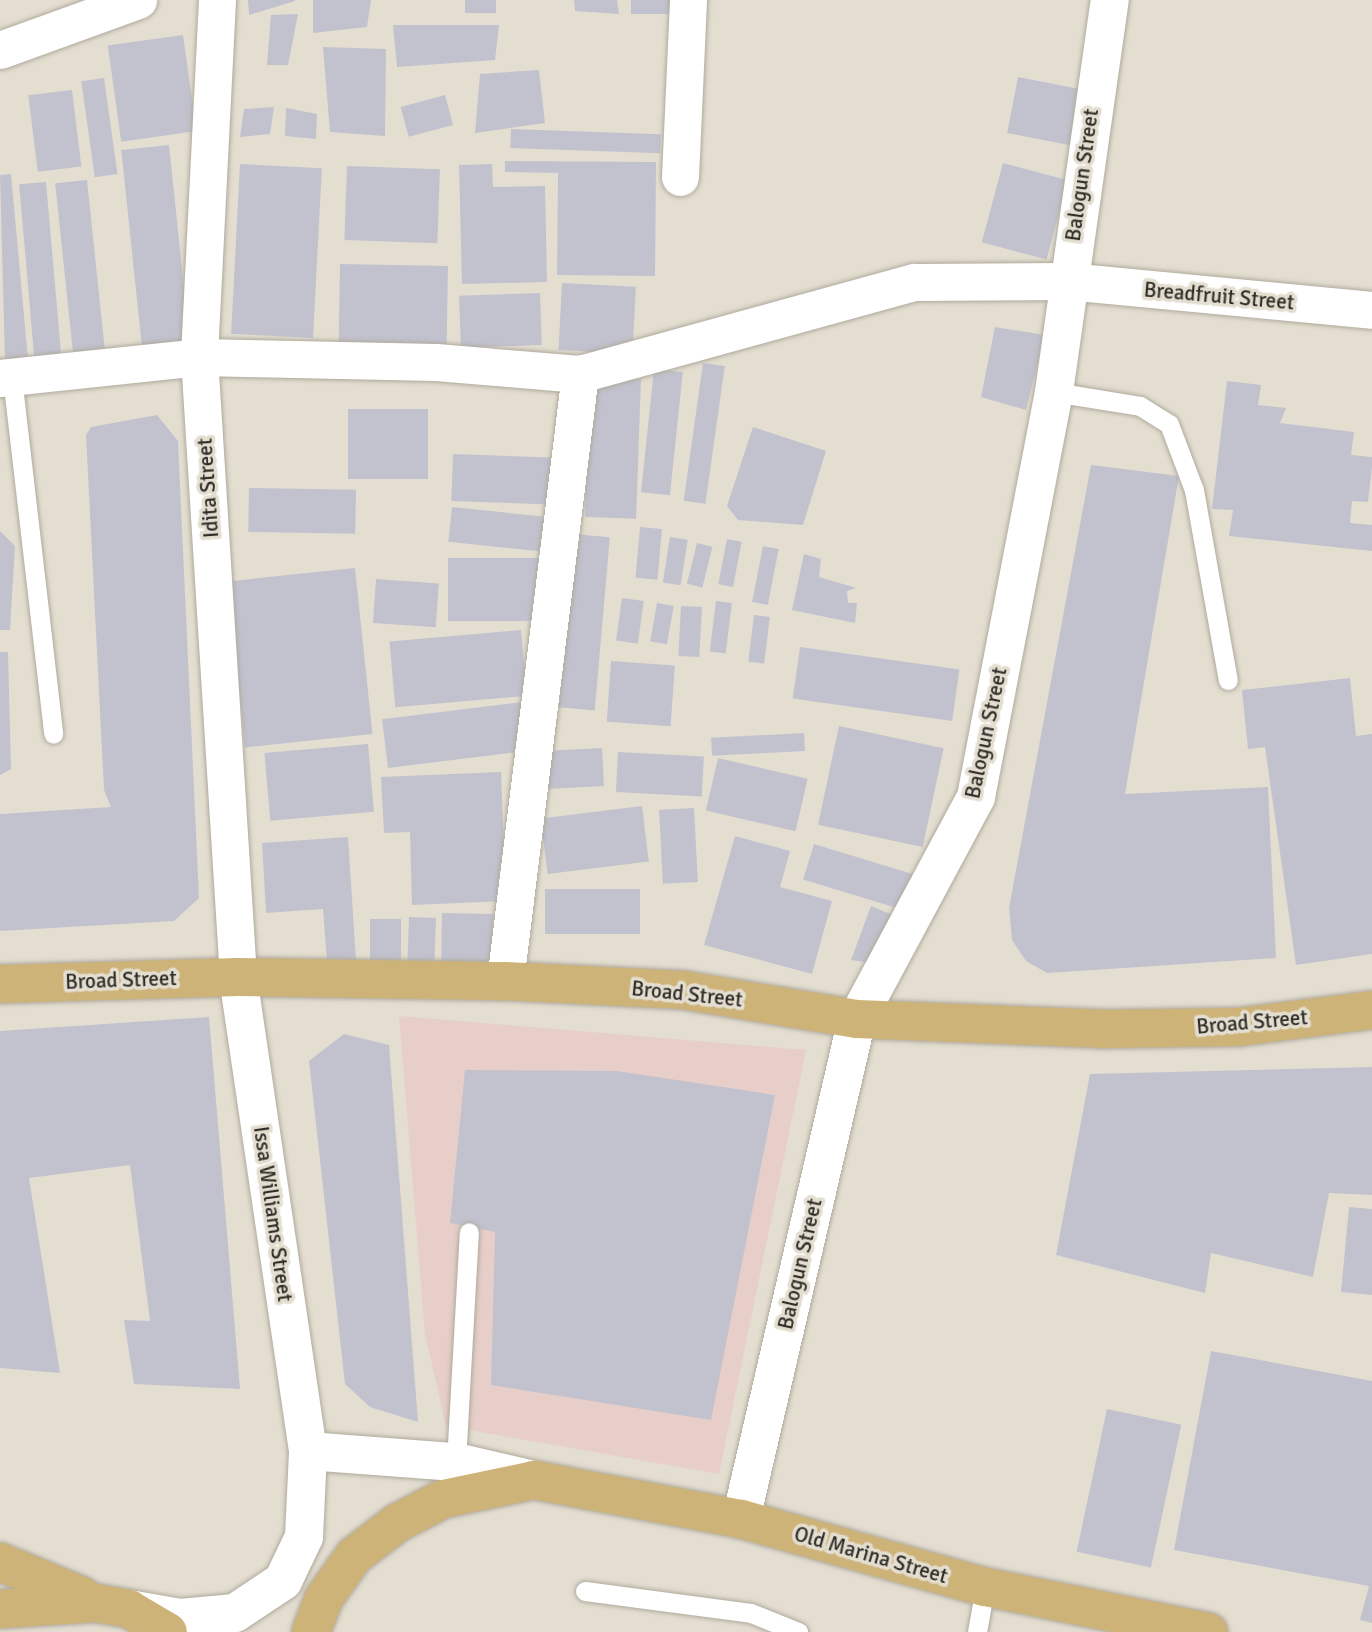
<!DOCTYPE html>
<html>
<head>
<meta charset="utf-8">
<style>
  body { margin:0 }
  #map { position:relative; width:1372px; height:1632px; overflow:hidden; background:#e4ded1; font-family:Signika,sans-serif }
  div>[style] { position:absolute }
  .commercial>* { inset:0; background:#e8cec9 }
  .building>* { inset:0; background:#c2c2cf; transform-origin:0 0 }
  .roads { filter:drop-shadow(0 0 2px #afaa9d) drop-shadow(0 0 2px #afaa9d) }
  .lane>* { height:19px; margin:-9.5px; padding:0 9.5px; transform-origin:9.5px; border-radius:9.5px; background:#fff }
  .street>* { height:37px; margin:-18.5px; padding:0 18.5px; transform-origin:18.5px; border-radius:18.5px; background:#fff }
  .secondary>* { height:38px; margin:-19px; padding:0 19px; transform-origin:19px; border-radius:19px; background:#fff }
  .primary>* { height:38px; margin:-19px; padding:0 19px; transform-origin:19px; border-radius:19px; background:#ceb379 }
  span { translate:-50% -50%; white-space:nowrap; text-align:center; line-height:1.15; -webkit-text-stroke:7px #e4ded1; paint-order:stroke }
  .street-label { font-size:21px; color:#2e2c27 }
</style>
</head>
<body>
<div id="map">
  <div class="commercial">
    <i style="clip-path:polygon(399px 1016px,806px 1050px,719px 1474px,446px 1426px,425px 1334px)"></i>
  </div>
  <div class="building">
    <i style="clip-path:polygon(248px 0,295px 0,295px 1px,249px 15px)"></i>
    <i style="clip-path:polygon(313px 0,371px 0,367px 27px,313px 33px)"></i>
    <i style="left:465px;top:0;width:31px;height:13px"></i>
    <i style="clip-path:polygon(574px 0,617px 0,619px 14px,575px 11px)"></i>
    <i style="left:631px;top:0;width:49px;height:14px"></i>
    <i style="clip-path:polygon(298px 14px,288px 65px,267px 65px,271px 15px)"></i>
    <i style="clip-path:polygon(393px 25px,499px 25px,495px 60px,397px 67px)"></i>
    <i style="left:183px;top:35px;width:97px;height:76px;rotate:82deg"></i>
    <i style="clip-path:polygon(323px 47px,386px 49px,385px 136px,330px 132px)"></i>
    <i style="clip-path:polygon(539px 70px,545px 123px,475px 133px,480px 74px)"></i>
    <i style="left:1018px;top:77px;width:64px;height:57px;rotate:11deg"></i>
    <i style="left:104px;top:78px;width:97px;height:23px;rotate:82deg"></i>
    <i style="left:72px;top:90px;width:77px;height:44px;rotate:83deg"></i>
    <i style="left:445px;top:95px;width:31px;height:46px;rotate:75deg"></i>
    <i style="clip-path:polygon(274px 107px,270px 134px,240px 137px,244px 109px)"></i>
    <i style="clip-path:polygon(286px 108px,317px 114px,316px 139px,285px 136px)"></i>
    <i style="left:511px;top:129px;width:150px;height:19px;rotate:2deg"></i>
    <i style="left:169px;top:145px;width:207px;height:48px;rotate:84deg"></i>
    <i style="clip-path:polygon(505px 161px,656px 162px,655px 276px,557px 275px,558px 173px,505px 172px)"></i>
    <i style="left:1003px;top:163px;width:67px;height:82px;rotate:15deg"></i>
    <i style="left:240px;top:164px;width:82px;height:170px;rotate:3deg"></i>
    <i style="clip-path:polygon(492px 164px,493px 187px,545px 186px,547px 282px,462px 284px,459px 165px)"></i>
    <i style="left:347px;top:166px;width:93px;height:74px;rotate:2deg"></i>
    <i style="clip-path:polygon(11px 174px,28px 359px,5px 361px,0 175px)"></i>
    <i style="left:87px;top:180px;width:180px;height:32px;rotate:84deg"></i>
    <i style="left:46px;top:182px;width:180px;height:27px;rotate:85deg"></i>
    <i style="left:340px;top:264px;width:108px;height:85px;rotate:1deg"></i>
    <i style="left:562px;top:283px;width:74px;height:67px;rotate:3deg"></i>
    <i style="left:540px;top:293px;width:52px;height:81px;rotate:88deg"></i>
    <i style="clip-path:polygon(995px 327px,1045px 335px,1026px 410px,981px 397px)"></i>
    <i style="left:703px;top:363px;width:22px;height:139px;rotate:8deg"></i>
    <i style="left:654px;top:369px;width:29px;height:124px;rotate:6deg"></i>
    <i style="left:590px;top:377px;width:51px;height:140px;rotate:2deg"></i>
    <i style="clip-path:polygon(1227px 381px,1261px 385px,1258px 405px,1286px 408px,1280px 423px,1354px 432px,1351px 455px,1372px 457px,1372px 467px,1368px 502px,1352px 501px,1350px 523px,1372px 525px,1372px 551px,1229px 536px,1233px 510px,1212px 509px)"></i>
    <i style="left:348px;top:409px;width:80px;height:70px"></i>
    <i style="clip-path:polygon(157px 415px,178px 441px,199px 898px,174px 921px,0 931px,0 814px,111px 807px,104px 790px,86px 435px,91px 427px)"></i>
    <i style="clip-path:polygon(753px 427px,826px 451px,803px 525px,738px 520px,727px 506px)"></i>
    <i style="left:453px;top:454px;width:105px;height:47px;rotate:2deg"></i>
    <i style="clip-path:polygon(1091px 465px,1179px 476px,1125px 794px,1268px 787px,1276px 958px,1047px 973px,1026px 961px,1012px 940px,1009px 908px)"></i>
    <i style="left:249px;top:488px;width:107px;height:44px;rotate:1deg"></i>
    <i style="left:452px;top:507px;width:98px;height:35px;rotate:6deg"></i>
    <i style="left:640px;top:527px;width:22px;height:51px;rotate:5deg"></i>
    <i style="clip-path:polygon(0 531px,15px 546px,10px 630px,0 630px)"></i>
    <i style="left:574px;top:534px;width:36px;height:174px;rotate:5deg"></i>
    <i style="left:670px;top:537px;width:18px;height:46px;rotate:9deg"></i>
    <i style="left:727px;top:539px;width:15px;height:46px;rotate:11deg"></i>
    <i style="left:697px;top:543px;width:16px;height:42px;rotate:14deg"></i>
    <i style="left:763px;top:546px;width:16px;height:57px;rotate:11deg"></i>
    <i style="clip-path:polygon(804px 554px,821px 559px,819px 577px,856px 588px,847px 591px,848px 603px,857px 603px,855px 623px,792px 610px)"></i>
    <i style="left:540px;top:558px;width:63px;height:92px;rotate:90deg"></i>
    <i style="left:355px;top:568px;width:167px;height:128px;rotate:84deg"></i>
    <i style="left:376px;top:579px;width:63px;height:44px;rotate:4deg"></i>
    <i style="left:622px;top:598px;width:22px;height:43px;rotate:8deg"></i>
    <i style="left:716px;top:601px;width:16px;height:51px;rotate:7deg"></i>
    <i style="left:657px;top:603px;width:17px;height:39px;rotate:10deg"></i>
    <i style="left:681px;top:606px;width:21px;height:50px;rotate:3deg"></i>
    <i style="left:754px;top:615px;width:16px;height:47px;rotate:7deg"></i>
    <i style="left:521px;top:630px;width:66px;height:132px;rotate:85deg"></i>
    <i style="left:800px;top:647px;width:161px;height:52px;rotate:8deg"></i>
    <i style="clip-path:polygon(0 652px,8px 652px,11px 769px,0 775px)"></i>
    <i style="left:611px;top:661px;width:64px;height:61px;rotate:4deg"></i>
    <i style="clip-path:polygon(1350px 678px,1356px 736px,1372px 734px,1372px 954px,1296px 965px,1265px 747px,1248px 749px,1242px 690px)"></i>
    <i style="left:523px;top:702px;width:49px;height:142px;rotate:83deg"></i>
    <i style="left:839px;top:726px;width:107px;height:101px;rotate:12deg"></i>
    <i style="left:804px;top:733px;width:18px;height:93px;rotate:87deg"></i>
    <i style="left:368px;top:744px;width:68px;height:104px;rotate:85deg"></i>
    <i style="left:602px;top:748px;width:38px;height:58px;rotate:87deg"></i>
    <i style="left:618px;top:752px;width:86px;height:40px;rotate:3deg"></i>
    <i style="left:718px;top:758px;width:92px;height:54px;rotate:13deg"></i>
    <i style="clip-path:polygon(501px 772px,506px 901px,412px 905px,410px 832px,384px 833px,381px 777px)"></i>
    <i style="left:642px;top:806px;width:56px;height:102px;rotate:83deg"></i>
    <i style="left:694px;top:808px;width:74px;height:35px;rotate:87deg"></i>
    <i style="clip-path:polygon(735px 836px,790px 851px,780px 887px,832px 901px,812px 974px,704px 945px)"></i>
    <i style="clip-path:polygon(348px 837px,356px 960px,327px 962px,323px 909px,266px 913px,262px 843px)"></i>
    <i style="left:814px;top:844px;width:103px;height:37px;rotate:17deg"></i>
    <i style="left:545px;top:889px;width:95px;height:45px"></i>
    <i style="clip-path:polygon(871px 906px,900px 918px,880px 964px,851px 960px)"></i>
    <i style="left:442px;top:913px;width:51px;height:55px;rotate:1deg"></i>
    <i style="left:409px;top:917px;width:27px;height:50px;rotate:2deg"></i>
    <i style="left:370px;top:919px;width:31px;height:49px"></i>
    <i style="clip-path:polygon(209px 1017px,240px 1389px,134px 1384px,124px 1320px,150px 1321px,130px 1165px,29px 1178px,60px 1373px,0 1368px,0 1031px)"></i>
    <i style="clip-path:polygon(344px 1034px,389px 1045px,418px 1422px,370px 1407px,345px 1384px,309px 1061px)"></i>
    <i style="clip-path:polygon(1372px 1067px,1372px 1195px,1329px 1193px,1313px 1277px,1211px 1253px,1205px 1293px,1056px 1255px,1090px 1074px)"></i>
    <i style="clip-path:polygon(465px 1070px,617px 1071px,775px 1095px,711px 1420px,491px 1385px,495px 1232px,450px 1223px)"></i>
    <i style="clip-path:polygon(1349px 1207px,1372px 1209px,1372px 1295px,1341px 1292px)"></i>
    <i style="clip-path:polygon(1211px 1351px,1372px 1381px,1372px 1623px,1360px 1620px,1369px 1586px,1174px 1550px)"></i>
    <i style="left:1107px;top:1409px;width:76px;height:146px;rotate:12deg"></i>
  </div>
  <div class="roads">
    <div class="lane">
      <i style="left:12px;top:377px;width:359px;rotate:83.4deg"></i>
      <i style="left:1054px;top:392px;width:87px;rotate:9.2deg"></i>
      <i style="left:1140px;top:406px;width:34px;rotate:32deg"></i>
      <i style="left:1169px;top:424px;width:71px;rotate:69.3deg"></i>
      <i style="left:1194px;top:490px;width:193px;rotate:79.9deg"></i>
      <i style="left:456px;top:1462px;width:230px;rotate:-86.8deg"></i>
      <i style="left:585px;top:1591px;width:167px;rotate:7.5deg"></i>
      <i style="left:751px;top:1613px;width:51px;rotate:22deg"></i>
      <i style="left:977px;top:1632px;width:46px;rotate:-79.9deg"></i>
    </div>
    <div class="street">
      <i style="left:217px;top:0;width:357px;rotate:92.9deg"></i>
      <i style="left:199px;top:357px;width:621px;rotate:86.4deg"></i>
      <i style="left:0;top:50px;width:147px;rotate:-19.9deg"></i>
      <i style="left:680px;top:177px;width:177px;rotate:-87.4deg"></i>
      <i style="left:0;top:378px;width:200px;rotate:-6deg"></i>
      <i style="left:199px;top:357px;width:237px;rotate:1.2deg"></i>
      <i style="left:436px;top:362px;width:144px;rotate:4.8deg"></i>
      <i style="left:580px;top:374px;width:346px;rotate:-15.4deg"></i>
      <i style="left:914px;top:282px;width:153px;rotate:-0.4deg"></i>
      <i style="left:1067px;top:281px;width:306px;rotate:5.4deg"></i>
      <i style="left:505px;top:981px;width:612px;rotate:-82.96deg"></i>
    </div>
    <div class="secondary">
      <i style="left:308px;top:1451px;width:148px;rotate:4.3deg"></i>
      <i style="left:456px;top:1462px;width:80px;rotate:13deg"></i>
      <i style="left:741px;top:1519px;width:513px;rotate:-76.94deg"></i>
      <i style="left:857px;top:1019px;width:252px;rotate:-61.8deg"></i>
      <i style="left:976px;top:797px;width:412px;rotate:-79.1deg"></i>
      <i style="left:1054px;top:392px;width:396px;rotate:-81.9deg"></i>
      <i style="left:129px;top:1609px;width:52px;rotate:10deg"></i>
      <i style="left:180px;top:1618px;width:55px;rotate:-5.2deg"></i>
      <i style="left:235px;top:1613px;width:58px;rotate:-33.7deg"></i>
      <i style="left:283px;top:1581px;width:49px;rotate:-64.5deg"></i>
      <i style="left:304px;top:1537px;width:86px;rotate:-87.3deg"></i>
      <i style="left:308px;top:1451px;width:479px;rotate:-98.4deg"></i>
    </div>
    <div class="primary">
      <i style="left:0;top:984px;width:238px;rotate:-1.7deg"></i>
      <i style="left:238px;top:977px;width:267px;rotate:0.9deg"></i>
      <i style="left:505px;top:981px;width:178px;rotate:2.9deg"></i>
      <i style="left:683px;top:990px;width:176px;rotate:9.5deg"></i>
      <i style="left:857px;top:1019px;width:245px;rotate:2.3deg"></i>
      <i style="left:1102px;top:1029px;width:137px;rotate:-0.8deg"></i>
      <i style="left:1239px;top:1027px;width:134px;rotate:-7.3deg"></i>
      <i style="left:0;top:1562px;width:89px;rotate:22.5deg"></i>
      <i style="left:0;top:1609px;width:96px;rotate:-3.6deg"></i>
      <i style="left:96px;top:1603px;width:34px;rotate:10deg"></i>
      <i style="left:129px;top:1609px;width:45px;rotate:30.5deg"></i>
      <i style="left:311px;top:1632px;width:36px;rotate:-69deg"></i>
      <i style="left:324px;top:1598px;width:52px;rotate:-54.5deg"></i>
      <i style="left:354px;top:1556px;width:54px;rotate:-37.5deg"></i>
      <i style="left:397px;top:1523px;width:52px;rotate:-27.6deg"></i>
      <i style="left:443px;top:1499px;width:93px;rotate:-11.8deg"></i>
      <i style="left:534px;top:1480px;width:211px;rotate:10.7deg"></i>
      <i style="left:741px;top:1519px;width:253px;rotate:15.6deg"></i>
      <i style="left:985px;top:1587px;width:228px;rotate:11.4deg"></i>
    </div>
  </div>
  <div class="street-label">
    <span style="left:1082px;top:175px;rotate:-82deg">Balogun Street</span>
    <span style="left:1219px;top:296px;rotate:5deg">Breadfruit Street</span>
    <span style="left:208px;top:488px;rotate:-94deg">Idita Street</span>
    <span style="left:986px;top:733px;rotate:-78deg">Balogun Street</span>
    <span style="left:121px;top:980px;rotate:-2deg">Broad Street</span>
    <span style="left:687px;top:994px;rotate:6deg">Broad Street</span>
    <span style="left:1252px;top:1022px;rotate:-5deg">Broad Street</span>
    <span style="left:273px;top:1214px;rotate:82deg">Issa Williams Street</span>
    <span style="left:800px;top:1264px;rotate:-77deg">Balogun Street</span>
    <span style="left:871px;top:1555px;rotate:16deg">Old Marina Street</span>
  </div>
</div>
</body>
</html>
